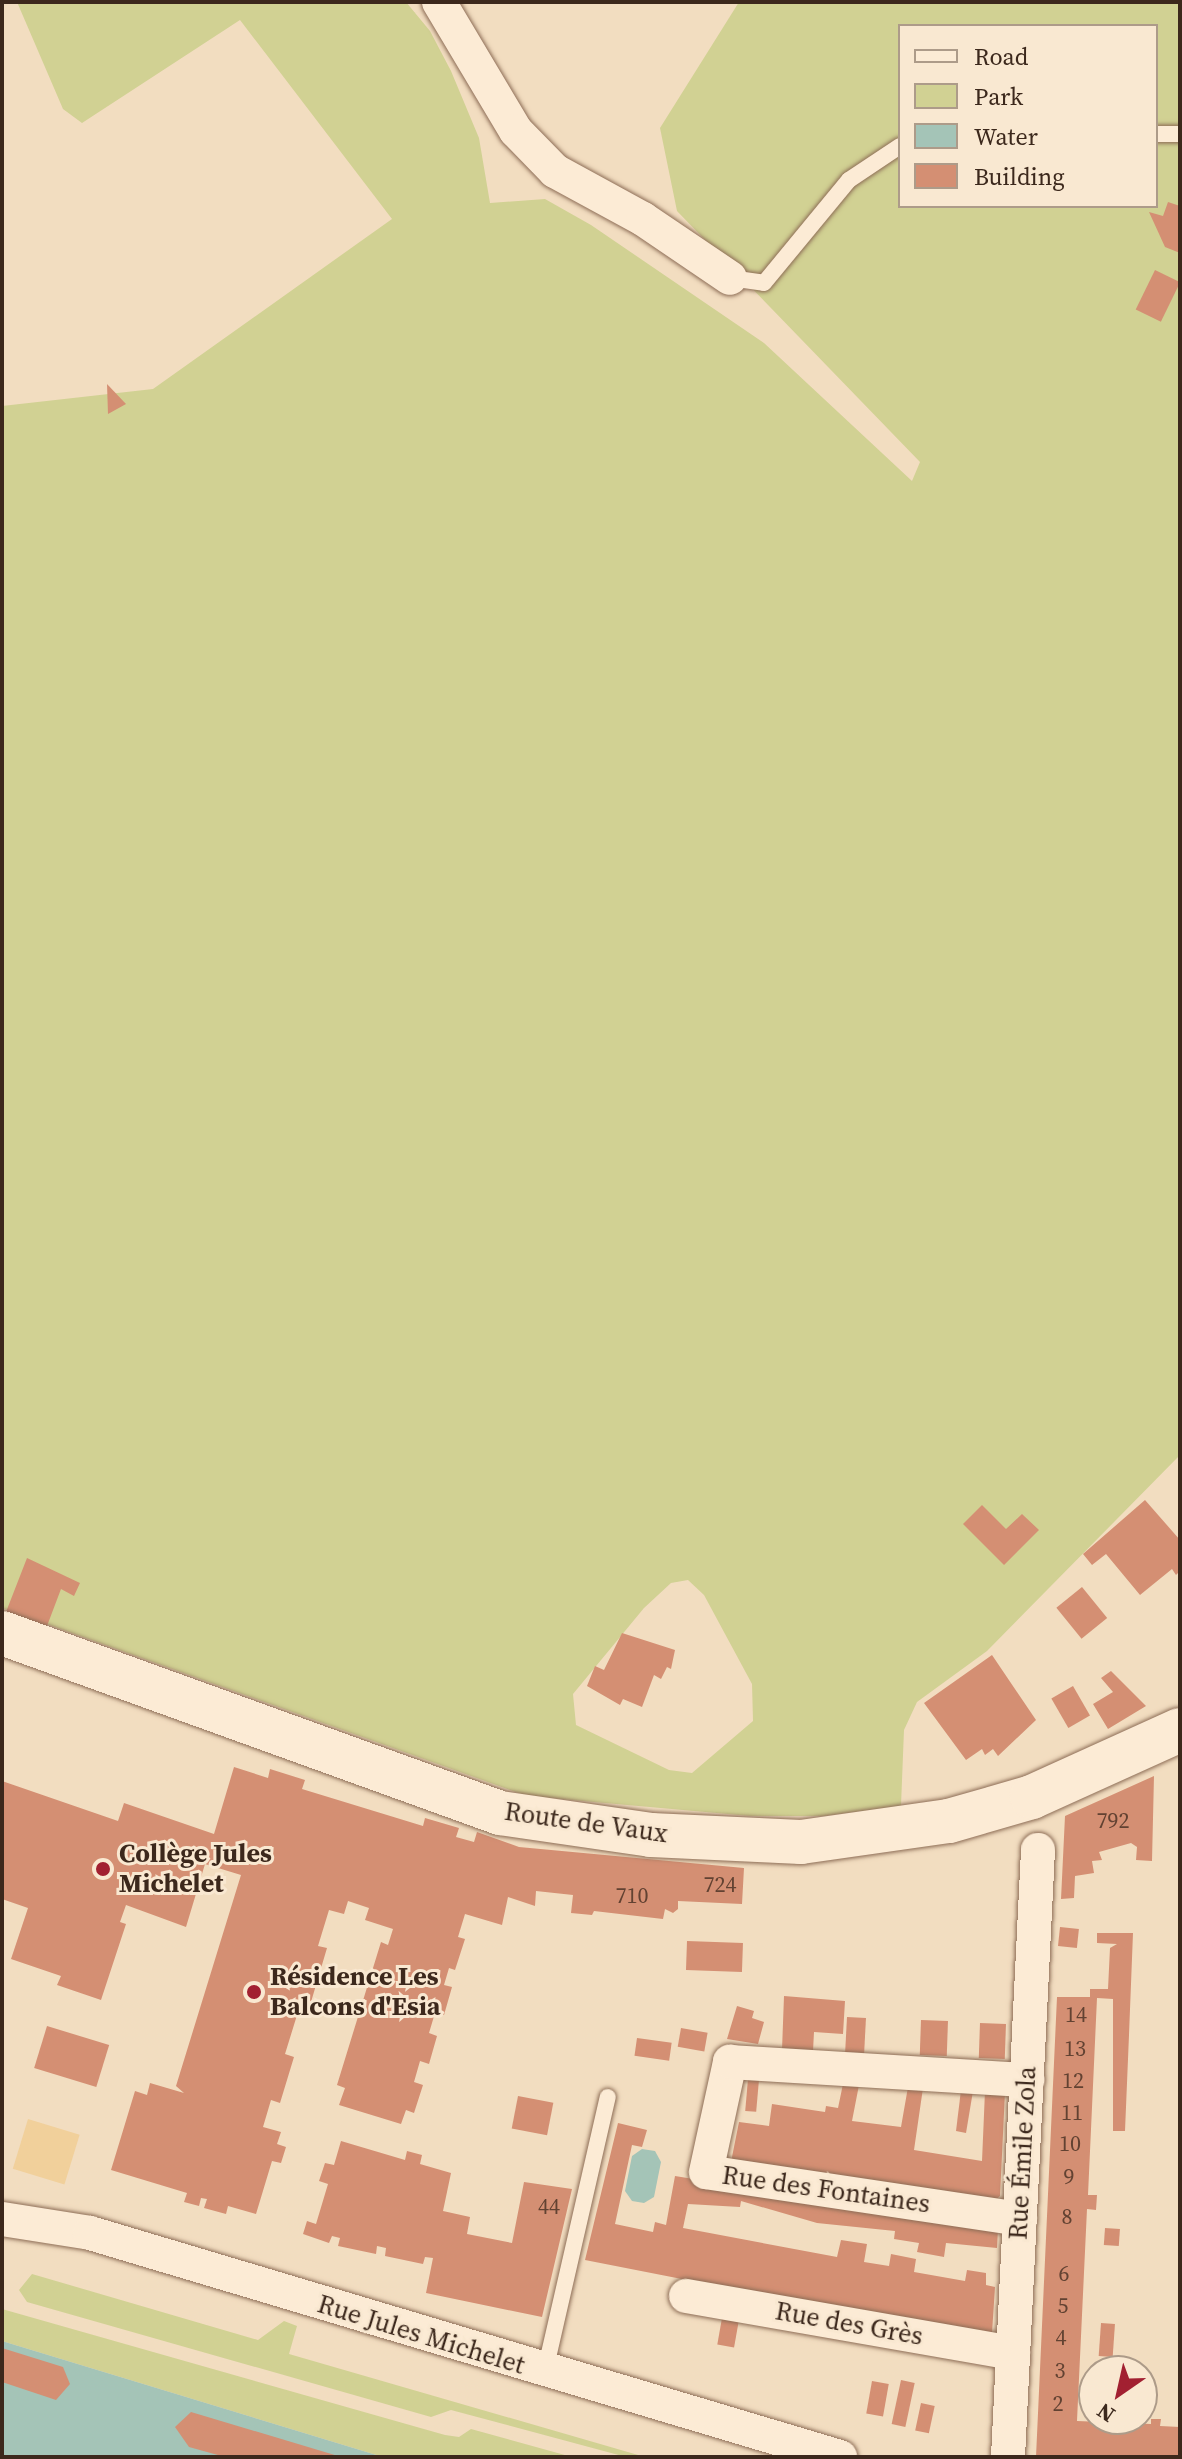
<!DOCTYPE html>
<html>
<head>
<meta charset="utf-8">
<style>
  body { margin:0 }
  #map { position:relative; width:1182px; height:2459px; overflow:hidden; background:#f2ddc0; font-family:"Source Serif 4",serif }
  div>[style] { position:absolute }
  .green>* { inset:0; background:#d1d193 }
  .sand>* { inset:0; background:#f1d09b; transform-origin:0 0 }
  .water>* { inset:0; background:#a4c4b7 }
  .building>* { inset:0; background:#d48f73; transform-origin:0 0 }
  .roads { filter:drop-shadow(0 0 2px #8d6d56) drop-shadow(0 0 2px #8d6d56) }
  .service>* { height:16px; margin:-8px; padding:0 8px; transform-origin:8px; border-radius:8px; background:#fcebd5 }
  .minor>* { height:34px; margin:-17px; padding:0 17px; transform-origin:17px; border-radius:17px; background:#fcebd5 }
  .secondary>* { height:44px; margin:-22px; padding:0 22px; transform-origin:22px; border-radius:22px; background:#fcebd5 }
  .dots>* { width:22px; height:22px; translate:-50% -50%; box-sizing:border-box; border:4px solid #f9e8d1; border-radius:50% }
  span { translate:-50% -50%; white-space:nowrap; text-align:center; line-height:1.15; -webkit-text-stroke:6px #f9e8d1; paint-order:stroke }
  .number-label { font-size:22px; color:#624232 }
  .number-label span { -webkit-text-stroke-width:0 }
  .street-label { font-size:26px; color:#3c281c }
  .poi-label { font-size:26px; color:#3c281c; font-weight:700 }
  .left { translate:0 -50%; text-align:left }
  .frame { position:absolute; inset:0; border:4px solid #3c281c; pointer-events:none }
  .legend { position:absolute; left:898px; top:24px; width:260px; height:184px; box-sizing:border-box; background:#f9e8d1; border:2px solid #ad9b89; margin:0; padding:10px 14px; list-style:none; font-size:24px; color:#3c281c }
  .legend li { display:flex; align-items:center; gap:16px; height:40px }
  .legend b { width:40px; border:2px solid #ad9b89 }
  .north { position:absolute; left:1078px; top:2355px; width:80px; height:80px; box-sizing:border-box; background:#f9e8d1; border:2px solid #ad9b89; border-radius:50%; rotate:214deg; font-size:22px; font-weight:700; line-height:32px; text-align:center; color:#3c281c }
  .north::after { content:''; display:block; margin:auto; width:28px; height:36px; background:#a22031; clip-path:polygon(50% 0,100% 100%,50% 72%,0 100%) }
</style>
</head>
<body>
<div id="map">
  <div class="green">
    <i style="clip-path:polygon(evenodd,17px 2px,406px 2px,430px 31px,451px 71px,479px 138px,490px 203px,545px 199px,591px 225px,764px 343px,912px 481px,920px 462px,677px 211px,660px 128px,739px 2px,1180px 2px,1180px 1455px,987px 1651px,917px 1702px,904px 1730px,901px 1806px,824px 1816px,750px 1816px,527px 1796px,2px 1608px,2px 406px,153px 389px,392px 219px,240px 20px,82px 123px,63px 109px,17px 2px,900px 26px,1156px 26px,1156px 206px,900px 206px,900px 26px,17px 2px,688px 1580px,704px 1595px,752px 1684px,753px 1721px,692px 1773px,669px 1770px,576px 1725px,573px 1694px,644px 1608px,671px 1583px,688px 1580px)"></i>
    <i style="clip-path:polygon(32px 2274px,258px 2340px,284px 2321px,297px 2326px,289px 2354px,645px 2457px,626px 2457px,451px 2410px,431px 2417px,27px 2302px,19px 2290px)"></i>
    <i style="clip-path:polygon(2px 2309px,445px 2435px,459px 2437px,471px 2429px,572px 2457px,383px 2457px,2px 2341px)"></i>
  </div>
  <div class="sand">
    <i style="left:28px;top:2119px;width:54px;height:52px;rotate:17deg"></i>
  </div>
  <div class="water">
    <i style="clip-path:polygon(642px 2149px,655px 2151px,661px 2162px,654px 2197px,644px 2203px,632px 2201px,625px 2191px,632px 2156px)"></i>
    <i style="clip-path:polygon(2px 2341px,383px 2457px,2px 2457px)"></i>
  </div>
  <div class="building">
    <i style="clip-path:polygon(1168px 202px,1180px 206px,1180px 253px,1165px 247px,1149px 212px,1163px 216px)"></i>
    <i style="left:1155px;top:270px;width:28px;height:44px;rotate:26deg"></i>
    <i style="clip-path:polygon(107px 384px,126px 404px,108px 414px)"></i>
    <i style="clip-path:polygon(1145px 1500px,1180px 1540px,1180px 1571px,1176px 1575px,1172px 1569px,1140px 1595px,1106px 1554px,1092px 1565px,1083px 1554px)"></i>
    <i style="clip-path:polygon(982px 1505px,1006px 1529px,1022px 1514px,1039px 1530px,1004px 1565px,963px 1524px)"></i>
    <i style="clip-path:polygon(27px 1558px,80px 1583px,74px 1596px,61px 1589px,47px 1626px,6px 1612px)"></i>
    <i style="left:1082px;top:1587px;width:40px;height:33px;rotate:51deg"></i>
    <i style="clip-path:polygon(622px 1633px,675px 1650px,671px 1669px,667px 1667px,661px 1679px,654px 1675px,642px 1707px,623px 1699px,620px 1705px,587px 1686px,595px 1666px,604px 1670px)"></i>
    <i style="clip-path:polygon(992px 1655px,1036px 1720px,998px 1756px,993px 1749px,985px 1755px,982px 1749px,966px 1760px,924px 1703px)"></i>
    <i style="clip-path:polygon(1111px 1671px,1146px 1706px,1108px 1729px,1093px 1704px,1113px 1692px,1101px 1678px)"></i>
    <i style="left:1073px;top:1686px;width:34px;height:25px;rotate:60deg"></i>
    <i style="clip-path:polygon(234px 1767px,268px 1778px,270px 1769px,305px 1780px,302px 1789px,423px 1826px,425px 1818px,459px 1828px,456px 1837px,474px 1842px,477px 1832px,519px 1847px,744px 1868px,742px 1904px,678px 1901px,678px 1909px,673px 1913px,665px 1909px,663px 1919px,594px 1911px,592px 1915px,571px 1913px,573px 1895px,536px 1891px,535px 1906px,508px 1897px,502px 1925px,465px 1914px,458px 1937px,465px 1939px,455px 1970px,449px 1968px,444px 1985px,452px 1987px,444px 2015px,435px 2013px,429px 2033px,437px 2036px,429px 2064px,420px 2061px,414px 2082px,423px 2085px,414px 2113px,406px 2110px,401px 2124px,339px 2105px,345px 2088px,337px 2085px,381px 1942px,388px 1945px,393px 1929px,365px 1920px,369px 1908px,348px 1901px,344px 1914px,329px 1910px,318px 1946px,327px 1948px,311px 2002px,302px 1999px,285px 2054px,294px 2057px,280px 2103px,271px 2100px,263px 2127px,281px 2132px,277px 2144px,286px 2147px,281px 2163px,272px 2161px,256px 2214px,228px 2206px,226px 2214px,204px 2208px,207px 2199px,201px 2198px,199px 2206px,184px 2202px,187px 2193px,111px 2170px,135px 2091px,147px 2095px,150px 2083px,184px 2093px,176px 2086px,241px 1875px,205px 1864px,186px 1927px,126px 1905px,120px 1922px,126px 1924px,101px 2000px,57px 1985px,61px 1976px,11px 1959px,28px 1908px,2px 1899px,2px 1781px,118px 1821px,124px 1803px,214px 1834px)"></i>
    <i style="clip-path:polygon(1154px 1776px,1152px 1861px,1136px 1860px,1137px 1847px,1131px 1843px,1099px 1852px,1102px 1860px,1092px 1861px,1094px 1873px,1075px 1876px,1074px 1898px,1061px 1899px,1065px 1816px)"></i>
    <i style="left:1060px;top:1927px;width:19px;height:19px;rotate:6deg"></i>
    <i style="clip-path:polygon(1097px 1933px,1133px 1933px,1129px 2035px,1125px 2131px,1113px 2131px,1113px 1999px,1097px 1998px,1088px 2195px,1097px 2195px,1096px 2210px,1087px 2209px,1077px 2421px,1151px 2424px,1151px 2419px,1161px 2419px,1160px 2426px,1180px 2427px,1180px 2457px,1036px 2457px,1057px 1997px,1090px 1997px,1090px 1989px,1108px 1989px,1110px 1948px,1117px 1944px,1097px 1943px)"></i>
    <i style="left:687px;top:1941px;width:56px;height:29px;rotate:2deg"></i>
    <i style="clip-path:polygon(784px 1996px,845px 2001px,843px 2034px,814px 2032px,813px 2051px,782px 2050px)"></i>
    <i style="clip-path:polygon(737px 2006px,754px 2011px,752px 2018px,764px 2022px,758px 2044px,727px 2039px)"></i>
    <i style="left:847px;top:2017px;width:19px;height:35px;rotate:3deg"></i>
    <i style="left:921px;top:2020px;width:27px;height:35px;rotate:2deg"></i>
    <i style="left:980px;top:2023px;width:26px;height:35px;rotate:2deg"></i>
    <i style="left:47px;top:2026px;width:65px;height:44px;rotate:17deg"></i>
    <i style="left:681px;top:2028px;width:27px;height:19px;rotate:10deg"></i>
    <i style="left:637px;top:2038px;width:35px;height:18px;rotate:8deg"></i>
    <i style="left:748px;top:2079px;width:11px;height:32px;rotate:5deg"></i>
    <i style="clip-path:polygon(843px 2084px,859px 2085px,852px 2121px,901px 2127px,908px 2087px,923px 2088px,914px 2150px,982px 2161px,985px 2091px,1005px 2092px,1000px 2196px,992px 2203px,731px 2162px,739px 2122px,769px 2126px,772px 2104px,825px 2112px,826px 2106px,838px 2108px)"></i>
    <i style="clip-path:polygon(961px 2090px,973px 2091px,966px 2133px,956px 2131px)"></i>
    <i style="left:518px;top:2096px;width:36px;height:33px;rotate:11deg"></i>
    <i style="clip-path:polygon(618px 2123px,647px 2130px,642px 2147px,632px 2145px,615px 2224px,653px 2232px,655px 2222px,666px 2225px,675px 2176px,998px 2229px,997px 2248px,946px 2243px,944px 2257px,917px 2252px,919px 2243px,894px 2239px,895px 2231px,817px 2223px,741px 2201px,740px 2207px,688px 2204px,683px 2228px,837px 2257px,841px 2240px,867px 2244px,864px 2262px,889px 2266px,891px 2254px,916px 2259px,914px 2272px,965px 2281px,967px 2270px,986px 2273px,986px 2285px,995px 2287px,992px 2333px,855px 2313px,585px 2260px)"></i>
    <i style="clip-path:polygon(341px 2141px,405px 2160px,407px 2151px,422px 2155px,420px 2164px,451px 2173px,443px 2211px,470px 2217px,467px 2234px,512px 2243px,524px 2182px,572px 2189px,542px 2317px,426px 2293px,433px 2258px,425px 2257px,423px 2264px,385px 2256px,386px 2248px,377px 2246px,376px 2254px,338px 2246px,340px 2238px,332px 2236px,329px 2243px,303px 2234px,307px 2221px,316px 2224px,328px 2184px,319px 2181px,325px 2163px,334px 2165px)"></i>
    <i style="left:1105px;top:2228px;width:15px;height:17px;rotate:4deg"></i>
    <i style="left:722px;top:2318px;width:17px;height:27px;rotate:10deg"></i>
    <i style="left:1101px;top:2323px;width:14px;height:33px;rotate:4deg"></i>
    <i style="clip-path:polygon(2px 2348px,63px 2367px,70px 2384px,56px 2400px,2px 2382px)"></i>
    <i style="left:901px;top:2380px;width:14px;height:45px;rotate:12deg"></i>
    <i style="left:872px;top:2381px;width:17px;height:33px;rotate:10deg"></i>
    <i style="left:921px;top:2403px;width:14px;height:28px;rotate:12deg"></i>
    <i style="clip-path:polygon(191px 2412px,338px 2456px,338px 2457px,225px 2457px,189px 2447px,175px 2427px)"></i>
  </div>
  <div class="roads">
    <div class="service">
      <i style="left:1156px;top:134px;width:24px"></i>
      <i style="left:730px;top:278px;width:34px;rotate:8deg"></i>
      <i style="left:764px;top:283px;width:134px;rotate:-50.5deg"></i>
      <i style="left:849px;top:180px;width:61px;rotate:-33.7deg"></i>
      <i style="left:545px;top:2371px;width:281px;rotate:-77.1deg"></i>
    </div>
    <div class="minor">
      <i style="left:439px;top:2px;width:150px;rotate:59.2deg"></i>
      <i style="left:516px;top:131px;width:56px;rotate:45.7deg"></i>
      <i style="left:555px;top:171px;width:100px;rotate:28.6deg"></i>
      <i style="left:643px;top:219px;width:105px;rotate:34.1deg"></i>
      <i style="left:2px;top:2219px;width:89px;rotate:9deg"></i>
      <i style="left:90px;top:2233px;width:783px;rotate:16.63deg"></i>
      <i style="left:1020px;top:2219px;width:317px;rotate:-171.5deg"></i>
      <i style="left:706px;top:2172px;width:113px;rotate:-77.7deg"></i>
      <i style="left:730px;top:2062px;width:298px;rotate:3.5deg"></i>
      <i style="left:686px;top:2296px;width:332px;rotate:9.9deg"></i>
      <i style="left:1008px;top:2457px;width:608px;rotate:-87.17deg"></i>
    </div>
    <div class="secondary">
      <i style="left:2px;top:1633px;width:530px;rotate:19.87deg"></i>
      <i style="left:500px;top:1813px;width:153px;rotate:8.3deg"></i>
      <i style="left:651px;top:1835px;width:150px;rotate:2.7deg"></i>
      <i style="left:801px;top:1842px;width:149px;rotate:-8.1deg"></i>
      <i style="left:949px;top:1821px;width:86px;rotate:-16.1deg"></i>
      <i style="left:1032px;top:1797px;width:162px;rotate:-24.4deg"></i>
    </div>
  </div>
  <div class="dots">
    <i style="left:103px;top:1869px;background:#a22031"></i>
    <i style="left:254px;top:1992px;background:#a22031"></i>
  </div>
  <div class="number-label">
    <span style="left:1113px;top:1821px">792</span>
    <span style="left:720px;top:1885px">724</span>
    <span style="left:632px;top:1896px">710</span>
    <span style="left:1076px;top:2015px">14</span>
    <span style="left:1075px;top:2049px">13</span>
    <span style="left:1073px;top:2081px">12</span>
    <span style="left:1072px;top:2113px">11</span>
    <span style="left:1070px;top:2144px">10</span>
    <span style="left:1069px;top:2177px">9</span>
    <span style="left:549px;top:2207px">44</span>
    <span style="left:1067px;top:2217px">8</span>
    <span style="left:1064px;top:2274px">6</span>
    <span style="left:1063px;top:2306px">5</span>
    <span style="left:1061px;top:2338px">4</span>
    <span style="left:1060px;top:2371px">3</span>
    <span style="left:1058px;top:2404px">2</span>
  </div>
  <div class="street-label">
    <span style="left:586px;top:1823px;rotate:8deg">Route de Vaux</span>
    <span style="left:1023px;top:2153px;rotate:-87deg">Rue Émile Zola</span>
    <span style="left:826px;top:2190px;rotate:8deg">Rue des Fontaines</span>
    <span style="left:849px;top:2324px;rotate:10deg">Rue des Grès</span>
    <span style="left:421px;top:2335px;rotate:17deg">Rue Jules Michelet</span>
  </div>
  <div class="poi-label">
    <span class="left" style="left:119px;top:1869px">Collège Jules<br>Michelet</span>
    <span class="left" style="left:270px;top:1992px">Résidence Les<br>Balcons d'Esia</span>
  </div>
  <div class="frame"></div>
  <ul class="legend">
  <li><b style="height:10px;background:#fcebd5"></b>Road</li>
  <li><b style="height:22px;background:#d1d193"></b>Park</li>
  <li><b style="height:22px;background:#a4c4b7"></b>Water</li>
  <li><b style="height:22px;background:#d48f73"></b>Building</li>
  </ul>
  <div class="north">N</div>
</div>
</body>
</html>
